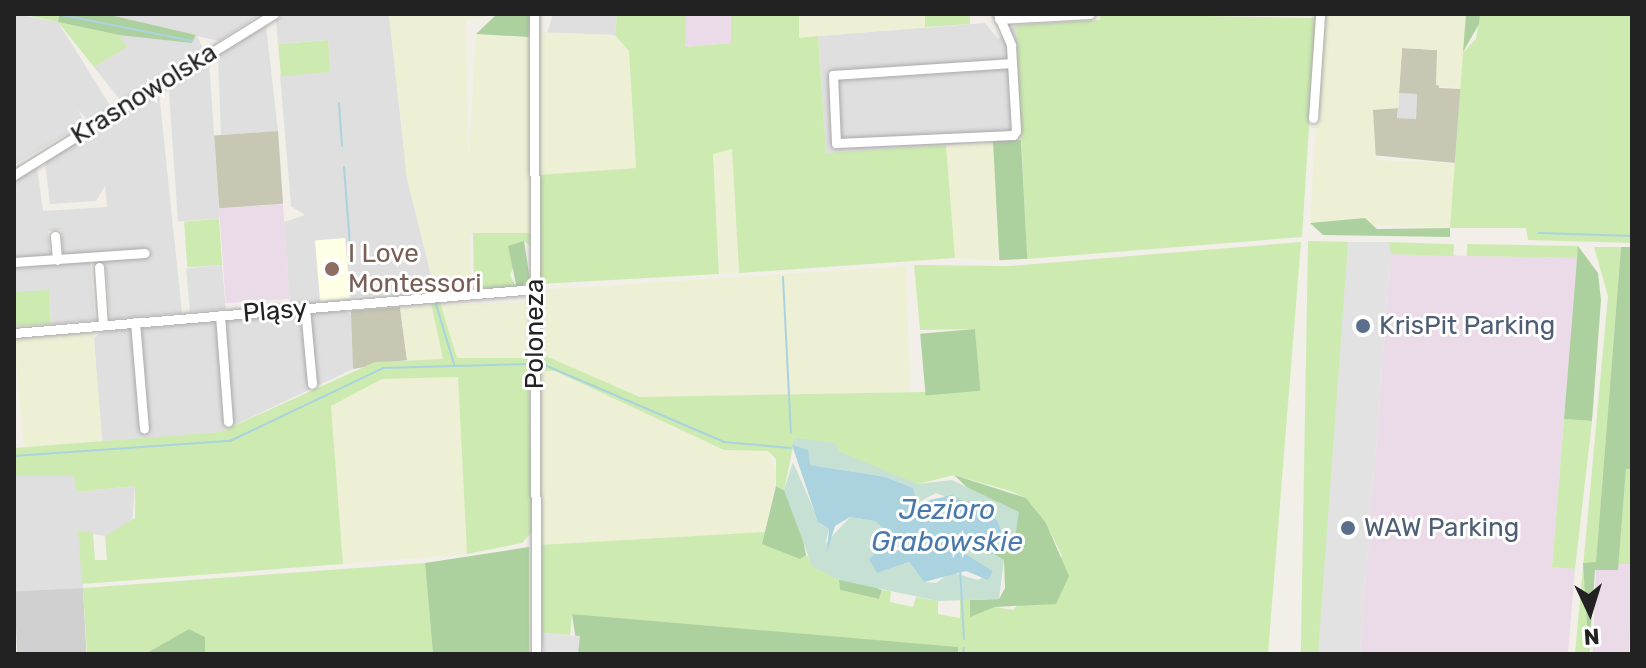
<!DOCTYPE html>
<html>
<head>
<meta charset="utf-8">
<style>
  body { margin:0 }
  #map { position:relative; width:1646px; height:668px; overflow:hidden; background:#f2efe9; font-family:Rubik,sans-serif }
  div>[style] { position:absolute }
  .residential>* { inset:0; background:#e0dfdf; transform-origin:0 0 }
  .industrial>* { inset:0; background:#ebdbe8; transform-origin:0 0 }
  .education>* { inset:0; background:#ffffe5; transform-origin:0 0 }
  .religious>* { inset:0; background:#d0d0d0; transform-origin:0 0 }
  .construction>* { inset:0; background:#c7c7b4; transform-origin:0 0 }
  .farmland>* { inset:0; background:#eef0d5; transform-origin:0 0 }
  .grass>* { inset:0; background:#cdebb0; transform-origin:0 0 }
  .forest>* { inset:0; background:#add19e; transform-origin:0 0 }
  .wetland>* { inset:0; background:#c6e0d4 }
  .parking>* { inset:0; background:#e2e2e2 }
  .water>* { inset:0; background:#aad3df }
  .stream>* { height:2px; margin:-1px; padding:0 1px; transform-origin:1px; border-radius:1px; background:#aad3df }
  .roads { filter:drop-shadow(0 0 2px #a9a9a9) drop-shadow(0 0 2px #a9a9a9) }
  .minor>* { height:9px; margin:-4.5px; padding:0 4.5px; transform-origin:4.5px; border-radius:4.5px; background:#fff }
  .dots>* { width:22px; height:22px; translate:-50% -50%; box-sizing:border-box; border:4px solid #fff; border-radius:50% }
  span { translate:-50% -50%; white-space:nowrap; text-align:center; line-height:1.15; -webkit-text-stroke:6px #fff; paint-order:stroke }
  .street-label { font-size:26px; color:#222 }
  .education-label { font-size:26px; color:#785e54 }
  .left { translate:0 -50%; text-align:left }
  .service-label { font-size:26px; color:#4e5e75 }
  .water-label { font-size:28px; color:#4a7aab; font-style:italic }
  .frame { position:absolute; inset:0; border:16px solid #222; pointer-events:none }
  .north { position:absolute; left:1550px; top:572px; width:80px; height:80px; -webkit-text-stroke:6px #fff; paint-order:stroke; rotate:176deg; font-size:22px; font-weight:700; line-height:32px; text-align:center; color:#222 }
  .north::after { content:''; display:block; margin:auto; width:28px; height:36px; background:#222; clip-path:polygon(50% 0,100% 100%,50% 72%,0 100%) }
</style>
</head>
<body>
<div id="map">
  <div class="residential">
    <i style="clip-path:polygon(14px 14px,58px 22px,111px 107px,89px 121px,78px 110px,85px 123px,14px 165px)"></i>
    <i style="clip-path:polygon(106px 14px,260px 14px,219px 41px,197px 36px,204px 50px,121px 101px,94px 67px,126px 47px,116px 30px,192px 43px,196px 36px)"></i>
    <i style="clip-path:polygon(286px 14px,389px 14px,407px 178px,435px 291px,350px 297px,345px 239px,315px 241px,320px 302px,290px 304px,284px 222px,305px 215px,291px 206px,280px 75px,331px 71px,328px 40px,278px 44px,276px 20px)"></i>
    <i style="clip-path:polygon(553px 14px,617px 14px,615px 35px,547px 33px)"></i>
    <i style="clip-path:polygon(985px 23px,998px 39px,1016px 25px,1021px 140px,826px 154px,818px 36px)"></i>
    <i style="clip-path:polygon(266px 26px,278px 131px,221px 135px,218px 55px)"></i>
    <i style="left:209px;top:62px;width:157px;height:42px;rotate:86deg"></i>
    <i style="clip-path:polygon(159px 92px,182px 313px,111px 319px,105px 259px,63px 254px,61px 230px,48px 231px,50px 256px,14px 260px,14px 182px,37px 167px,43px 211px,107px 207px,105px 186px,96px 201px,50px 204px,45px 162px)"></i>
    <i style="left:1399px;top:93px;width:18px;height:25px;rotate:3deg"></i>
    <i style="clip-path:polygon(90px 260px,95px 320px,51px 324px,49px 290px,14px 293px,14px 264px)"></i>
    <i style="left:222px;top:265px;width:44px;height:36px;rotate:85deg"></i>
    <i style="clip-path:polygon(343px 311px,352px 315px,353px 369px,220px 432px,102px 444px,94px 338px,102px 332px)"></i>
    <i style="clip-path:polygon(14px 476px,75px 476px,76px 492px,135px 486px,132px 525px,105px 536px,79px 531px,83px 588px,14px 593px)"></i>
  </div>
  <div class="industrial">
    <i style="clip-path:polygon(686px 14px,731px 14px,731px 43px,684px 47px)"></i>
    <i style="left:283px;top:204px;width:95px;height:64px;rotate:86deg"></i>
    <i style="clip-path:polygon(1391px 254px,1577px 258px,1552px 567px,1575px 569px,1568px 654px,1360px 654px)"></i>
    <i style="left:1596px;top:563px;width:36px;height:91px;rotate:2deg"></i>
  </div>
  <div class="education">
    <i style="left:345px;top:238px;width:60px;height:30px;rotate:85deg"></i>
  </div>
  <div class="religious">
    <i style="left:83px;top:588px;width:66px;height:69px;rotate:87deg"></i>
  </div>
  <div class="construction">
    <i style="clip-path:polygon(1402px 48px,1437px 50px,1439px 88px,1461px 89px,1455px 163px,1372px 155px,1373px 109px,1398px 108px,1397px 118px,1416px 119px,1417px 94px,1399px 93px)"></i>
    <i style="left:278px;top:131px;width:73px;height:64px;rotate:86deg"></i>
    <i style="clip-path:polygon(400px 307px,407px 360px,353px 369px,351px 311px)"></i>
  </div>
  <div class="farmland">
    <i style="clip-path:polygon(389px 14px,497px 14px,466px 20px,469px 160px,476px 34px,529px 37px,530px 233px,470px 234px,470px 290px,443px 292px,432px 279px,407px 178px)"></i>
    <i style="clip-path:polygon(799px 14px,925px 14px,925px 27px,799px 38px)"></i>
    <i style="clip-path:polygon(1323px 14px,1466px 14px,1461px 89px,1436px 85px,1437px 50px,1402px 48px,1398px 108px,1373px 110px,1376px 160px,1455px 163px,1450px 228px,1310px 223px,1316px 125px,1323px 115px,1317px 110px)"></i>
    <i style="clip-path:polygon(537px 32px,615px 35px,629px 51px,636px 168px,537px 175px)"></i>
    <i style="clip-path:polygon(993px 141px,998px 261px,955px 258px,946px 145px)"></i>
    <i style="left:732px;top:149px;width:124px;height:19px;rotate:87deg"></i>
    <i style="clip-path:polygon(906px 266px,910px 392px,640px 397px,541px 354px,538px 290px)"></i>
    <i style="clip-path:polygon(529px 302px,528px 358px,457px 359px,440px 305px)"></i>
    <i style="clip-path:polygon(432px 306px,443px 359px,407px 360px,400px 307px)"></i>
    <i style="left:93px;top:332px;width:113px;height:79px;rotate:85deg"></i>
    <i style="clip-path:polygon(538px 371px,555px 371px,724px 450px,768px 451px,777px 473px,765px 532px,539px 545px)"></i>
    <i style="clip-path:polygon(458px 377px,467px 554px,343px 564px,331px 406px,382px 379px)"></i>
  </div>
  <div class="grass">
    <i style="clip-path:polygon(20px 14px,59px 14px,58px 22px,119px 35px,127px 47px,94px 67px,58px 22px)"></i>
    <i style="clip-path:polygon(617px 14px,686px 14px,685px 47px,731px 43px,731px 14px,799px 14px,799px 38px,818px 36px,826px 153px,946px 145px,955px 258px,739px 273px,732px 149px,713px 154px,719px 274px,540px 284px,537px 175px,636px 168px,629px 51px,615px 35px)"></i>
    <i style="clip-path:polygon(925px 14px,970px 14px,970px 24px,925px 27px)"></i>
    <i style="clip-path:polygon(1100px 14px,1316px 18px,1302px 237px,1027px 259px,1016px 25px,1100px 20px)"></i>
    <i style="clip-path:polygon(1480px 14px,1632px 14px,1632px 243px,1528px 240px,1526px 228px,1450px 228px,1463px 52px,1476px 39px)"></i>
    <i style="left:328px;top:40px;width:32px;height:50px;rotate:85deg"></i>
    <i style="left:219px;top:219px;width:46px;height:35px;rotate:86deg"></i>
    <i style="clip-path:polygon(473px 233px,530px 233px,530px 246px,524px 241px,510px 275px,517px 289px,474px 290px)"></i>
    <i style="left:1308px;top:241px;width:40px;height:414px;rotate:1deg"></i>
    <i style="clip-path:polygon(1301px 242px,1268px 654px,958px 654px,958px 648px,572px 614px,570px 635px,539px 633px,539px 545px,765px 532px,762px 544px,806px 555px,839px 580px,840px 590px,879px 599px,882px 590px,891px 591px,890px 602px,913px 607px,916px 597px,938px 601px,938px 614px,960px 618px,960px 599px,970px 600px,970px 616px,995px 607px,1013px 610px,1062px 556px,1046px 523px,1026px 498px,1010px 491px,954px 475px,918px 484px,795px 438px,784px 490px,776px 486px,776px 459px,768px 451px,724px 450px,555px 371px,541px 371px,541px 354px,640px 397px,980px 391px,975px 329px,920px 330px,914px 265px,1009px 266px)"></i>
    <i style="left:1389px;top:242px;width:65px;height:12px;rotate:2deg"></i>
    <i style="left:1467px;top:244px;width:111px;height:12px;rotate:1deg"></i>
    <i style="clip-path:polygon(1594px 247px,1621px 247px,1596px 563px,1584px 564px,1589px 654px,1575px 654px,1608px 296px)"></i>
    <i style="left:49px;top:290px;width:34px;height:35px;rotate:87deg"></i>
    <i style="clip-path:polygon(440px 302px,457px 358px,528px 358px,533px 531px,522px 543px,467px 554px,458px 377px,382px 379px,331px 406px,343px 564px,82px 584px,78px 530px,93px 533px,95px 560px,107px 560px,105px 536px,135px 518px,135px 486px,76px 492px,74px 476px,14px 476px,14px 448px,220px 432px,375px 362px,443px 359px,431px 303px)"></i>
    <i style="clip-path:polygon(1564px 419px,1592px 421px,1575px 569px,1552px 567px)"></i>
    <i style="clip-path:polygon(1626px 468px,1632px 469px,1632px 564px,1618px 564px)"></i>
    <i style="clip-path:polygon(425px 563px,433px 654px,205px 654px,205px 637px,189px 629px,145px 654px,87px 654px,83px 588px)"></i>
  </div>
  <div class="forest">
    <i style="clip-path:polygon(59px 14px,106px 14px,196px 35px,192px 43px,119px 35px,58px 22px)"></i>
    <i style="clip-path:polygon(497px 14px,530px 14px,529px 37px,476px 34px)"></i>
    <i style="clip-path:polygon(1466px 14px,1480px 14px,1479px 24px,1463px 52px)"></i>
    <i style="left:1021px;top:140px;width:119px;height:28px;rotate:87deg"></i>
    <i style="clip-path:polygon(1365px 218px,1377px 229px,1450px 228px,1450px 237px,1323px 235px,1310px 223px)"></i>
    <i style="clip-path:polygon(524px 241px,530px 280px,517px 289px,508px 246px)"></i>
    <i style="clip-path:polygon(1578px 246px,1598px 273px,1601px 300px,1592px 421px,1564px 419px)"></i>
    <i style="clip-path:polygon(1621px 247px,1632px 247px,1632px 469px,1626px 469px,1618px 570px,1595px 570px,1589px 654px,1583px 563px,1596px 562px)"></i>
    <i style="left:975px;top:329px;width:62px;height:55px;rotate:85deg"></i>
    <i style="clip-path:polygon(954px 475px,1026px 498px,1046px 523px,1069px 576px,1056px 604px,995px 607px,970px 617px,970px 600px,999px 599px,1005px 588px,1004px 561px,994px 554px,1004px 551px,1018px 513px,973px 493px)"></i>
    <i style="clip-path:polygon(776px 486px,789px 493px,799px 519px,806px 555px,800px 559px,762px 544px)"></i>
    <i style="clip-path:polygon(529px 547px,529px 654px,433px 654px,425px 563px)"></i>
    <i style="clip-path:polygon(849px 577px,882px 590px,879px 599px,840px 590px,839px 580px)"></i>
    <i style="clip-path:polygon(572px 614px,958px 647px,958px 654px,578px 654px)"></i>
    <i style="clip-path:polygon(189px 629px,205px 637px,205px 654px,145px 654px)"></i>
  </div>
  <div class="wetland">
    <i style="clip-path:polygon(795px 438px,835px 443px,840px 452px,918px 484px,952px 480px,1019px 512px,1014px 544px,994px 554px,1004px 560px,999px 599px,938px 601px,839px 580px,812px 566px,784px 490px,793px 462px,820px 524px,829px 529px,825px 544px,850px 517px,876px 521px,895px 536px,908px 533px,926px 544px,919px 551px,890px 546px,883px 571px,909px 562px,924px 582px,936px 583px,951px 572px,978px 580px,993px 571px,961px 551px,984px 544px,973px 508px,936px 493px,917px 503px,913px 488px,886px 477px,810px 465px,792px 445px)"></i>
  </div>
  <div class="parking">
    <i style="clip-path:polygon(1348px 242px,1389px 242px,1391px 254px,1360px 654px,1318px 654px)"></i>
    <i style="clip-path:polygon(539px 633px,580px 636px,578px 654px,544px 652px)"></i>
  </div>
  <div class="water">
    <i style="clip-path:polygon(792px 445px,808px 450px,810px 465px,886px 477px,913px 488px,917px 503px,952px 495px,997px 520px,1002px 534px,961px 551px,993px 571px,988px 580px,966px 571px,924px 582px,909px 562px,877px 573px,869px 559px,878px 550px,919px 551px,926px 544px,908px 533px,895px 537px,875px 521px,850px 517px,835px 526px,827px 552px,829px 529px,818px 522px)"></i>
  </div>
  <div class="stream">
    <i style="left:57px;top:14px;width:138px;rotate:11.3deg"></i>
    <i style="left:339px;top:103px;width:43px;rotate:86deg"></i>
    <i style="left:344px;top:167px;width:90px;rotate:85.6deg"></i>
    <i style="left:1539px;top:233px;width:93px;rotate:1.8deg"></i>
    <i style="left:783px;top:277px;width:156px;rotate:87.1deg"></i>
    <i style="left:436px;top:304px;width:63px;rotate:73.3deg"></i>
    <i style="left:540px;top:363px;width:200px;rotate:23.2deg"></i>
    <i style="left:724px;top:442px;width:67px;rotate:5.1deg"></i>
    <i style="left:14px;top:456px;width:217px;rotate:-4deg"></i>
    <i style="left:230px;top:441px;width:170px;rotate:-25.5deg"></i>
    <i style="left:383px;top:368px;width:147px;rotate:-1.6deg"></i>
    <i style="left:960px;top:569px;width:70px;rotate:86.7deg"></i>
    <i style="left:963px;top:654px;width:6px;rotate:-81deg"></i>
  </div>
  <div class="roads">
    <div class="minor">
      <i style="left:534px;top:14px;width:640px;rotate:89.82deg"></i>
      <i style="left:998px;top:14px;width:34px;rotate:67deg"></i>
      <i style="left:1011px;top:45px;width:18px;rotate:87deg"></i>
      <i style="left:1012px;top:63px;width:68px;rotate:86.6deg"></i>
      <i style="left:1016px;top:131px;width:5px;rotate:127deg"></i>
      <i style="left:1013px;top:135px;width:177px;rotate:177.4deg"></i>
      <i style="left:836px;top:143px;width:68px;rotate:-92.5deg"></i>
      <i style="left:833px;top:75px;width:179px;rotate:-3.8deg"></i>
      <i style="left:999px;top:19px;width:91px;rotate:-3.1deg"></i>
      <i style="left:1313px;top:118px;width:104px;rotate:-86.1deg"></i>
      <i style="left:14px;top:175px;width:306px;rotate:-31.8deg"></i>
      <i style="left:55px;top:236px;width:24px;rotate:85deg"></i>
      <i style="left:14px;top:262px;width:131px;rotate:-3.9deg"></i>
      <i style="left:99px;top:267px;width:58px;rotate:86.1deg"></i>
      <i style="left:305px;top:308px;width:76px;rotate:84.7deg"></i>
      <i style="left:220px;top:315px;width:107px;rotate:85.7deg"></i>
      <i style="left:135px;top:322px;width:107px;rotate:85.2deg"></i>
      <i style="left:14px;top:333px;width:523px;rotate:-4.83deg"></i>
    </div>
  </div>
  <div class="dots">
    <i style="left:332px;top:269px;background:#8d6e63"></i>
    <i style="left:1363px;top:326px;background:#5c6f8a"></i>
    <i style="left:1348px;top:528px;background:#5c6f8a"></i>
  </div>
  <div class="street-label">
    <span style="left:144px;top:94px;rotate:-32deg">Krasnowolska</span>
    <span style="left:275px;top:311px;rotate:-5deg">Pląsy</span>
    <span style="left:535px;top:334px;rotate:-90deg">Poloneza</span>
  </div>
  <div class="education-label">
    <span class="left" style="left:348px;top:269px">I Love<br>Montessori</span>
  </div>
  <div class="service-label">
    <span class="left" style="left:1379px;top:326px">KrisPit Parking</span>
    <span class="left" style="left:1364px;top:528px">WAW Parking</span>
  </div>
  <div class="water-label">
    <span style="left:947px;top:526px">Jezioro<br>Grabowskie</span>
  </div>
  <div class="frame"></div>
  <div class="north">N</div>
</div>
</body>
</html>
